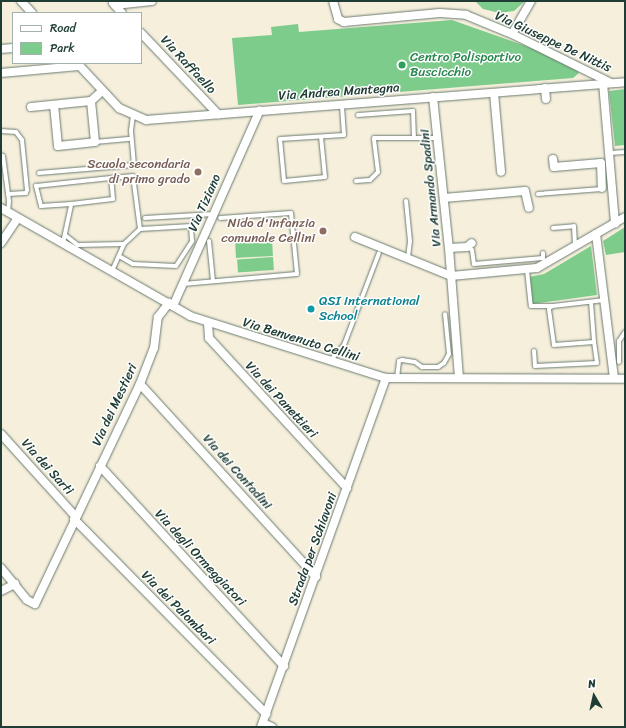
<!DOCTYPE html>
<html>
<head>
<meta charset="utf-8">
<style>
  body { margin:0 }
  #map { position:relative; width:626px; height:728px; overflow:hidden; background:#f5efdc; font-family:Sriracha,sans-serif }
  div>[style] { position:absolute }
  .green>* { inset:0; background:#7ecc8b; transform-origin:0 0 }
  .roads { filter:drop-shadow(0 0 1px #6a7b6f) drop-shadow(0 0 1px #6a7b6f) }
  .lane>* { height:4px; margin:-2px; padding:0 2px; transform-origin:2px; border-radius:2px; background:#fff }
  .street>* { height:8px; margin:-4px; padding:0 4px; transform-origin:4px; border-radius:4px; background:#fff }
  .dots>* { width:11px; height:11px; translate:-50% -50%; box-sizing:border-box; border:2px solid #fff; border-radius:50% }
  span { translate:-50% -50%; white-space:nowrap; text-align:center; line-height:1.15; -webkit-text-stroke:3px #fff; paint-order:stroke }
  .street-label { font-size:13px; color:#1f3d34 }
  .leisure-label { font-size:13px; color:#27864d }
  .left { translate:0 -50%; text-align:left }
  .education-label { font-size:13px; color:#785e54 }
  .right { translate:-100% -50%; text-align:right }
  .culture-label { font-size:13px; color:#0d838f }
  .frame { position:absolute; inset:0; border:2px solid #1f3d34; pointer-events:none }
  .legend { position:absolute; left:12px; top:12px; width:130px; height:52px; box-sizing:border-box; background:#fff; border:1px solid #a5b1ae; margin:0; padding:5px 7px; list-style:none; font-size:12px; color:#1f3d34 }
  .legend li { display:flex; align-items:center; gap:8px; height:20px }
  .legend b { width:20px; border:1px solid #a5b1ae }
  .north { position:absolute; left:574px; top:676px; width:40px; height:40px; -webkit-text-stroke:3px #fff; paint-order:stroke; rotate:351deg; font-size:11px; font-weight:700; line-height:16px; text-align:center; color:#1f3d34 }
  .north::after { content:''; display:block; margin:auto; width:14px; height:18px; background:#1f3d34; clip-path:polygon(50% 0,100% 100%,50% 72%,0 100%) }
</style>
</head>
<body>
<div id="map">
  <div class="green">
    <i style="clip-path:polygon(475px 1px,524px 1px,524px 2px,514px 11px,500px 13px,483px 9px)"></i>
    <i style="clip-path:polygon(452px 20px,551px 55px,574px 67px,579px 73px,573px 78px,238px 105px,232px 38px,272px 35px,271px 27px,298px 24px,299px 32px)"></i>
    <i style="clip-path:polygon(625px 89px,625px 145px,615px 146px,609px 91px)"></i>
    <i style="clip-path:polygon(625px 227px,625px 252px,606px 255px,603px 241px)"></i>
    <i style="left:272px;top:238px;width:18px;height:37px;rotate:87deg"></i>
    <i style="clip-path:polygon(591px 246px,597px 295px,532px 304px,529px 277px,544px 274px)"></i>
    <i style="left:273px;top:257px;width:13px;height:36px;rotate:86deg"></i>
  </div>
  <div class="roads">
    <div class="lane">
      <i style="left:358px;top:115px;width:55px;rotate:-4.2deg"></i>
      <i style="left:413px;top:111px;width:26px;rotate:88deg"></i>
      <i style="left:1px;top:131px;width:15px;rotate:4deg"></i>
      <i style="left:16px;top:132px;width:10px;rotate:53deg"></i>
      <i style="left:22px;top:140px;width:50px;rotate:84.3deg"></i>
      <i style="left:27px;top:190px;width:3px;rotate:108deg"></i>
      <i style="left:26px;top:193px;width:18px;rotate:177deg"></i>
      <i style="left:321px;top:137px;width:40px;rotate:84.3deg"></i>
      <i style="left:325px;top:177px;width:41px;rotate:174.4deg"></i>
      <i style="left:284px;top:181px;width:42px;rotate:-95.4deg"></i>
      <i style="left:280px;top:139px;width:64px;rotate:-3.6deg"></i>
      <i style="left:344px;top:135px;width:30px;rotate:-94deg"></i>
      <i style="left:95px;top:142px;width:36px;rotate:-5deg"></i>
      <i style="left:610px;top:153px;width:15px;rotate:-4deg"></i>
      <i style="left:1px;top:155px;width:2px;rotate:27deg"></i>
      <i style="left:3px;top:156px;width:45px;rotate:82.4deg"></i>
      <i style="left:9px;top:201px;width:11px;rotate:95deg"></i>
      <i style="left:39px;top:173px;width:95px;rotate:-4.8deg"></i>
      <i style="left:134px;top:165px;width:35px;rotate:-95deg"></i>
      <i style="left:131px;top:130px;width:14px;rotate:-82deg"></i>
      <i style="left:356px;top:181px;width:14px;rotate:-4deg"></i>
      <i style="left:370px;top:180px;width:11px;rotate:-45deg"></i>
      <i style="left:378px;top:172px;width:34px;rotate:-97deg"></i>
      <i style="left:374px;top:138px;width:63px"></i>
      <i style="left:538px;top:194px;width:64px;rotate:-4.5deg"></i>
      <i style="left:406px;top:201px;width:40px;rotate:84.3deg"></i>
      <i style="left:410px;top:241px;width:16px;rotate:97deg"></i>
      <i style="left:71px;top:204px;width:30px;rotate:176deg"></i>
      <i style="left:41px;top:206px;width:21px;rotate:-104deg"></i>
      <i style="left:36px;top:186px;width:75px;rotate:-6.1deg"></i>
      <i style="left:145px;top:218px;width:69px;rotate:-3.3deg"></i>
      <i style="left:553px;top:228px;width:21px;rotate:-5deg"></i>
      <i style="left:574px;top:226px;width:20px;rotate:87deg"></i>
      <i style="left:65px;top:235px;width:16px;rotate:38deg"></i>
      <i style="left:78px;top:245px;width:46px;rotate:-1.2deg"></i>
      <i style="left:209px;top:241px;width:40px;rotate:84.3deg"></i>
      <i style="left:63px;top:243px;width:40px;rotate:-78deg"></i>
      <i style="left:71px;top:204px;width:42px;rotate:-6.8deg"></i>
      <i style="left:113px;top:199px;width:21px;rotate:-95deg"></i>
      <i style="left:111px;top:178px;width:22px;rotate:-5deg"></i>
      <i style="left:133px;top:176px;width:53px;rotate:82.5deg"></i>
      <i style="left:140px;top:229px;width:22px;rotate:137deg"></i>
      <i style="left:124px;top:244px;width:30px;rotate:114deg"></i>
      <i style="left:468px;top:247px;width:5px;rotate:37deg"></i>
      <i style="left:472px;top:250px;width:14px;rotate:82deg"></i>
      <i style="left:474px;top:264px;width:69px;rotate:-5deg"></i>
      <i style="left:543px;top:258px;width:5px;rotate:-90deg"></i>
      <i style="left:119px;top:256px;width:16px;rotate:30deg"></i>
      <i style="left:133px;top:264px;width:43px;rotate:2.7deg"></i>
      <i style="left:176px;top:266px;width:30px;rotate:-57deg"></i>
      <i style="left:192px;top:241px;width:15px;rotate:-94deg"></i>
      <i style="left:191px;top:226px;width:51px;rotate:176.6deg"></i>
      <i style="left:527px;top:270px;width:36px;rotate:84deg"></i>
      <i style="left:531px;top:306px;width:21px"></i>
      <i style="left:183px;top:284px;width:114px;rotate:-5deg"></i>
      <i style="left:297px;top:274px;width:61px;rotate:-95.6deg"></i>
      <i style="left:291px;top:213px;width:71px;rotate:176deg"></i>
      <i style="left:591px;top:302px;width:40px;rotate:85.7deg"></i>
      <i style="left:594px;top:342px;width:40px;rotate:175.7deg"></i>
      <i style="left:554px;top:345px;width:37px;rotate:-98deg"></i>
      <i style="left:549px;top:308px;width:4px;rotate:-27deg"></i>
      <i style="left:553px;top:306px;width:52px;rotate:-6.6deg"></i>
      <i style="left:534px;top:351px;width:15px;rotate:86deg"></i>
      <i style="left:535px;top:366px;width:62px;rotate:-2.8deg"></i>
      <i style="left:597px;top:363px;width:21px;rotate:-98deg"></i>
      <i style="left:330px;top:361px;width:21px;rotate:-49deg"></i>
      <i style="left:344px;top:345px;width:98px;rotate:-69.2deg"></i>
      <i style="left:619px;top:362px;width:21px;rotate:-90deg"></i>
      <i style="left:619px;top:341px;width:11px;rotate:-56deg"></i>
      <i style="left:397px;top:378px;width:17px;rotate:-83deg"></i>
      <i style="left:399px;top:361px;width:3px;rotate:-18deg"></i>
      <i style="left:402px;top:360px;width:13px;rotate:9deg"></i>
      <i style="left:415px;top:362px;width:9px;rotate:36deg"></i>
      <i style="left:422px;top:367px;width:16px"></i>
      <i style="left:438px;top:367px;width:7px;rotate:-34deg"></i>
      <i style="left:444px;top:363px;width:10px;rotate:-61deg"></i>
      <i style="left:449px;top:354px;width:40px;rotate:-95.7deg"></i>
    </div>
    <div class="street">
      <i style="left:21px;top:1px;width:16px;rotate:47deg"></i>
      <i style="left:333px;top:1px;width:19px;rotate:74deg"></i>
      <i style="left:338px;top:19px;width:7px;rotate:27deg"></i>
      <i style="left:344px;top:22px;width:96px;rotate:-5.4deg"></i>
      <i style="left:440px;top:13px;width:26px;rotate:4deg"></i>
      <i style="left:466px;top:15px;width:50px;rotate:22.4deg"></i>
      <i style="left:512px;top:34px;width:110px;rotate:26.3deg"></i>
      <i style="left:113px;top:3px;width:13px;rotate:48deg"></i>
      <i style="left:115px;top:5px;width:37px;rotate:-6deg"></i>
      <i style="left:141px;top:33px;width:112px;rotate:46.5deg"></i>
      <i style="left:512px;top:34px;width:38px;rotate:-60deg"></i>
      <i style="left:1px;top:49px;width:12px;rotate:-5deg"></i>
      <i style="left:77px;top:63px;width:62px;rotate:47deg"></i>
      <i style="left:119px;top:108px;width:30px;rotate:24deg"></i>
      <i style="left:146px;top:120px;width:481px;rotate:-4.5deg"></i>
      <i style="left:1px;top:73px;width:78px;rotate:-5.1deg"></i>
      <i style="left:603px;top:83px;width:141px;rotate:85.1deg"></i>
      <i style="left:545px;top:88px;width:11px;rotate:85deg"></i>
      <i style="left:494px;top:93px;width:79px;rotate:84.9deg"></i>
      <i style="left:433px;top:97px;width:152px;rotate:84deg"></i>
      <i style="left:449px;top:248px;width:129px;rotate:85.6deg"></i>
      <i style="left:54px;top:105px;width:41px;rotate:84.4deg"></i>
      <i style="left:58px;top:146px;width:37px;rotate:-6deg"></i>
      <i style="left:95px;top:142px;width:41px;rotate:-95.6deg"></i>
      <i style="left:31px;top:107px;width:60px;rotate:-5.7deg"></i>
      <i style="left:91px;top:101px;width:15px;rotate:-42deg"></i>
      <i style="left:553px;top:159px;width:8px;rotate:83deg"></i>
      <i style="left:554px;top:167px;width:47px;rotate:-4.9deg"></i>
      <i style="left:601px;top:163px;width:25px;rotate:88deg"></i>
      <i style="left:444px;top:198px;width:81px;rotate:-4.9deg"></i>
      <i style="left:525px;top:191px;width:17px;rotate:77deg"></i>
      <i style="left:1px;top:208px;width:218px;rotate:29.7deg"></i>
      <i style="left:190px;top:316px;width:206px;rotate:17.6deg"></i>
      <i style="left:386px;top:378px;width:239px;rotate:0.2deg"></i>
      <i style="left:596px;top:234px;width:145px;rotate:82.9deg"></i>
      <i style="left:355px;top:237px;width:104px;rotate:22.1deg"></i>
      <i style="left:451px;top:276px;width:86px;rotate:-5.3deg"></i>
      <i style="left:537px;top:268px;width:102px;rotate:-30.1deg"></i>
      <i style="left:1px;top:243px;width:30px;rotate:-56deg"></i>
      <i style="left:449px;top:248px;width:18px;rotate:-3deg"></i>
      <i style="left:467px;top:247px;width:6px;rotate:-39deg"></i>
      <i style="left:173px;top:306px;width:214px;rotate:-66.1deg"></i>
      <i style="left:208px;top:323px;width:15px;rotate:86deg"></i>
      <i style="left:209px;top:338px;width:204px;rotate:47.4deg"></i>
      <i style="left:140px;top:384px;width:261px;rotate:47.6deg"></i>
      <i style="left:1px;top:434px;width:110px;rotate:47.9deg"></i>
      <i style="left:100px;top:466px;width:272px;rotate:47.4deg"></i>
      <i style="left:74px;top:519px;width:274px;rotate:45.4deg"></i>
      <i style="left:1px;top:568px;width:41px;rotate:50.9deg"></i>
      <i style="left:27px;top:600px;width:9px;rotate:27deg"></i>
      <i style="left:35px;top:604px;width:244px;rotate:-64.5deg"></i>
      <i style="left:140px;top:384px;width:39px;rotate:-69deg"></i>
      <i style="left:154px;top:348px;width:31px;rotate:-83deg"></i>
      <i style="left:158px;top:317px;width:18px;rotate:-52deg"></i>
      <i style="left:1px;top:591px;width:16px;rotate:-27deg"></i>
      <i style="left:263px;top:723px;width:10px;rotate:24deg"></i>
      <i style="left:261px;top:727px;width:371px;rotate:-70.3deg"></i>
    </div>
  </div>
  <div class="dots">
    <i style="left:402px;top:65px;background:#2e9e5b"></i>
    <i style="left:198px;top:172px;background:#8d6e63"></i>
    <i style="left:323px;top:231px;background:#8d6e63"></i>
    <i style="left:311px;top:309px;background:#0f9aa8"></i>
  </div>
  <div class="street-label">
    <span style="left:553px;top:42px;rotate:25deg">Via Giuseppe De Nittis</span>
    <span style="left:188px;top:65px;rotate:47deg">Via Raffaello</span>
    <span style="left:339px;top:92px;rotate:-4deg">Via Andrea Mantegna</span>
    <span style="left:431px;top:188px;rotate:-96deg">Via Armando Spadini</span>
    <span style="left:205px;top:203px;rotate:-66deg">Via Tiziano</span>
    <span style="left:301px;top:340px;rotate:17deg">Via Benvenuto Cellini</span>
    <span style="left:281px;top:400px;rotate:47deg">Via dei Panettieri</span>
    <span style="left:115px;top:405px;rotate:-65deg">Via dei Mestieri</span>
    <span style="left:47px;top:467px;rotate:48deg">Via dei Sarti</span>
    <span style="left:237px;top:472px;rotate:48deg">Via dei Contadini</span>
    <span style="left:313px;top:549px;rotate:-70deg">Strada per Schiavoni</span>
    <span style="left:200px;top:558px;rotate:47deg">Via degli Ormeggiatori</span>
    <span style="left:178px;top:608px;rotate:45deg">Via dei Palombari</span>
  </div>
  <div class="leisure-label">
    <span class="left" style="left:410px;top:65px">Centro Polisportivo<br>Buscicchio</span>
  </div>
  <div class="education-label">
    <span class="right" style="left:190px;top:172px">Scuola secondaria<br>di primo grado</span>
    <span class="right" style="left:315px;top:231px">Nido d'infanzia<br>comunale Cellini</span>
  </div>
  <div class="culture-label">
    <span class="left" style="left:319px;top:309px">QSI International<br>School</span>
  </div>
  <div class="frame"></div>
  <ul class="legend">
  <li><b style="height:5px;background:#fff"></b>Road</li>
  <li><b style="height:11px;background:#7ecc8b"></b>Park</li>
  </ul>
  <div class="north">N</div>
</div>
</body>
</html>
